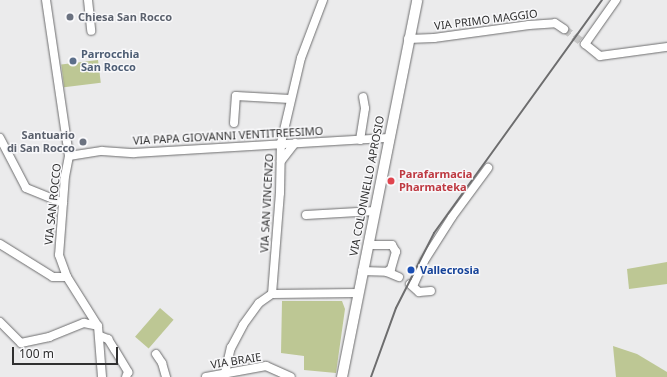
<!DOCTYPE html>
<html>
<head>
<meta charset="utf-8">
<style>
  body { margin:0 }
  #map { position:relative; width:667px; height:377px; overflow:hidden; background:#ebebec; font-family:"Noto Sans",sans-serif }
  div>[style] { position:absolute }
  .green>* { inset:0; background:#bdc794; transform-origin:0 0 }
  .minor-tunnel>* { height:8px; margin-top:-4px; transform-origin:0; background:repeating-linear-gradient(90deg,#c6c6c6 0 8px,transparent 0 12px) }
  .roads { filter:drop-shadow(0 0 1px #6d6d6e) drop-shadow(0 0 1px #6d6d6e) }
  .minor>* { height:8px; margin:-4px; padding:0 4px; transform-origin:4px; border-radius:4px; background:#fff }
  .major>* { height:10px; margin:-5px; padding:0 5px; transform-origin:5px; border-radius:5px; background:#fff }
  .rail>* { height:2px; margin:-1px; padding:0 1px; transform-origin:1px; border-radius:1px; background:#6d6d6e }
  .dots>* { width:11px; height:11px; translate:-50% -50%; box-sizing:border-box; border:2px solid #f8f8fa; border-radius:50% }
  span { translate:-50% -50%; white-space:nowrap; text-align:center; line-height:1.15; -webkit-text-stroke:3px #f8f8fa; paint-order:stroke }
  .worship-label { font-size:11px; color:#5b616d; font-weight:700 }
  .left { translate:0 -50%; text-align:left }
  .right { translate:-100% -50%; text-align:right }
  .street-label { font-size:11px; color:#303030 }
  .service-label { font-size:11px; color:#4e5e75; font-weight:700 }
  .health-label { font-size:11px; color:#be3a42; font-weight:700 }
  .transit-label { font-size:11px; color:#164399; font-weight:700 }
  .scale { position:absolute; left:12px; top:347px; width:106px; height:18px; box-sizing:border-box; border:2px solid #303030; border-top:0; padding-left:5px; font-size:12px; line-height:14px; white-space:nowrap; color:#303030; -webkit-text-stroke:3px #f8f8fa; paint-order:stroke }
</style>
</head>
<body>
<div id="map">
  <div class="green">
    <i style="left:98px;top:60px;width:23px;height:37px;rotate:83deg"></i>
    <i style="clip-path:polygon(667px 262px,667px 284px,629px 289px,627px 269px)"></i>
    <i style="clip-path:polygon(282px 301px,342px 301px,345px 309px,336px 373px,304px 370px,304px 356px,281px 353px)"></i>
    <i style="left:160px;top:308px;width:18px;height:38px;rotate:41deg"></i>
    <i style="clip-path:polygon(613px 346px,637px 354px,667px 372px,667px 377px,616px 377px)"></i>
  </div>
  <div class="minor-tunnel">
    <i style="left:564px;top:29px;width:26px;rotate:36deg"></i>
  </div>
  <div class="roads">
    <div class="minor">
      <i style="left:46px;top:0;width:158px;rotate:81.6deg"></i>
      <i style="left:69px;top:156px;width:20px;rotate:101deg"></i>
      <i style="left:65px;top:176px;width:79px;rotate:94.3deg"></i>
      <i style="left:59px;top:255px;width:23px;rotate:70deg"></i>
      <i style="left:67px;top:277px;width:58px;rotate:57.7deg"></i>
      <i style="left:98px;top:326px;width:51px;rotate:85.5deg"></i>
      <i style="left:88px;top:0;width:31px;rotate:84deg"></i>
      <i style="left:616px;top:0;width:54px;rotate:125.2deg"></i>
      <i style="left:585px;top:44px;width:19px;rotate:39deg"></i>
      <i style="left:600px;top:56px;width:68px;rotate:-7.7deg"></i>
      <i style="left:408px;top:39px;width:26px;rotate:-2deg"></i>
      <i style="left:434px;top:38px;width:96px;rotate:-7.8deg"></i>
      <i style="left:529px;top:25px;width:26px;rotate:-4deg"></i>
      <i style="left:555px;top:23px;width:11px;rotate:34deg"></i>
      <i style="left:234px;top:123px;width:27px;rotate:-86deg"></i>
      <i style="left:236px;top:96px;width:54px;rotate:3.2deg"></i>
      <i style="left:0;top:138px;width:56px;rotate:62.5deg"></i>
      <i style="left:26px;top:188px;width:40px;rotate:22deg"></i>
      <i style="left:360px;top:140px;width:32px;rotate:-81deg"></i>
      <i style="left:365px;top:108px;width:11px;rotate:-100deg"></i>
      <i style="left:69px;top:156px;width:33px;rotate:-9deg"></i>
      <i style="left:102px;top:151px;width:32px;rotate:4deg"></i>
      <i style="left:134px;top:153px;width:255px;rotate:-3.4deg"></i>
      <i style="left:281px;top:161px;width:23px;rotate:-52deg"></i>
      <i style="left:306px;top:215px;width:69px;rotate:-3.3deg"></i>
      <i style="left:0;top:244px;width:62px;rotate:31.9deg"></i>
      <i style="left:53px;top:277px;width:14px"></i>
      <i style="left:362px;top:271px;width:25px;rotate:2deg"></i>
      <i style="left:387px;top:272px;width:5px;rotate:-37deg"></i>
      <i style="left:391px;top:269px;width:18px;rotate:-74deg"></i>
      <i style="left:396px;top:252px;width:8px;rotate:-120deg"></i>
      <i style="left:392px;top:245px;width:24px;rotate:180deg"></i>
      <i style="left:387px;top:272px;width:13px;rotate:23deg"></i>
      <i style="left:410px;top:284px;width:12px;rotate:42deg"></i>
      <i style="left:419px;top:292px;width:12px;rotate:-5deg"></i>
      <i style="left:413px;top:286px;width:27px;rotate:-66deg"></i>
      <i style="left:424px;top:261px;width:52px;rotate:-57.5deg"></i>
      <i style="left:452px;top:217px;width:61px;rotate:-53.7deg"></i>
      <i style="left:272px;top:294px;width:101px;rotate:-85.5deg"></i>
      <i style="left:280px;top:193px;width:50px;rotate:-88.9deg"></i>
      <i style="left:281px;top:143px;width:87px;rotate:-76.8deg"></i>
      <i style="left:301px;top:58px;width:62px;rotate:-69.2deg"></i>
      <i style="left:0;top:322px;width:30px;rotate:45deg"></i>
      <i style="left:21px;top:343px;width:29px;rotate:-12deg"></i>
      <i style="left:49px;top:337px;width:38px;rotate:-22deg"></i>
      <i style="left:84px;top:323px;width:14px;rotate:12deg"></i>
      <i style="left:100px;top:336px;width:9px;rotate:21deg"></i>
      <i style="left:108px;top:339px;width:13px;rotate:58deg"></i>
      <i style="left:115px;top:350px;width:26px;rotate:59deg"></i>
      <i style="left:128px;top:372px;width:5px;rotate:112deg"></i>
      <i style="left:156px;top:354px;width:11px;rotate:56deg"></i>
      <i style="left:162px;top:363px;width:15px;rotate:74deg"></i>
      <i style="left:225px;top:373px;width:26px;rotate:-77deg"></i>
      <i style="left:231px;top:348px;width:26px;rotate:-62deg"></i>
      <i style="left:243px;top:325px;width:27px;rotate:-54deg"></i>
      <i style="left:259px;top:303px;width:16px;rotate:-35deg"></i>
      <i style="left:272px;top:294px;width:86px;rotate:-0.7deg"></i>
      <i style="left:206px;top:377px;width:61px;rotate:-10.4deg"></i>
      <i style="left:266px;top:366px;width:27px;rotate:24deg"></i>
    </div>
    <div class="major">
      <i style="left:342px;top:377px;width:384px;rotate:-78.7deg"></i>
    </div>
  </div>
  <div class="rail">
    <i style="left:371px;top:377px;width:73px;rotate:-70.1deg"></i>
    <i style="left:396px;top:308px;width:84px;rotate:-63.1deg"></i>
    <i style="left:434px;top:233px;width:287px;rotate:-54.2deg"></i>
  </div>
  <div class="dots">
    <i style="left:70px;top:17px;background:#6b7280"></i>
    <i style="left:73px;top:61px;background:#5c6f8a"></i>
    <i style="left:83px;top:142px;background:#6b7280"></i>
    <i style="left:391px;top:181px;background:#e0444e"></i>
    <i style="left:411px;top:270px;background:#1a4fb4"></i>
  </div>
  <div class="worship-label">
    <span class="left" style="left:78px;top:17px">Chiesa San Rocco</span>
    <span class="right" style="left:75px;top:142px">Santuario<br>di San Rocco</span>
  </div>
  <div class="street-label">
    <span style="left:486px;top:20px;rotate:-7deg">VIA PRIMO MAGGIO</span>
    <span style="left:228px;top:136px;rotate:-3deg">VIA PAPA GIOVANNI VENTITREESIMO</span>
    <span style="left:367px;top:186px;rotate:-79deg">VIA COLONNELLO APROSIO</span>
    <span style="left:267px;top:203px;rotate:-87deg">VIA SAN VINCENZO</span>
    <span style="left:53px;top:204px;rotate:-84deg">VIA SAN ROCCO</span>
    <span style="left:236px;top:361px;rotate:-9deg">VIA BRAIE</span>
  </div>
  <div class="service-label">
    <span class="left" style="left:81px;top:61px">Parrocchia<br>San Rocco</span>
  </div>
  <div class="health-label">
    <span class="left" style="left:399px;top:181px">Parafarmacia<br>Pharmateka</span>
  </div>
  <div class="transit-label">
    <span class="left" style="left:420px;top:270px">Vallecrosia</span>
  </div>
  <div class="scale">100 m</div>
</div>
</body>
</html>
